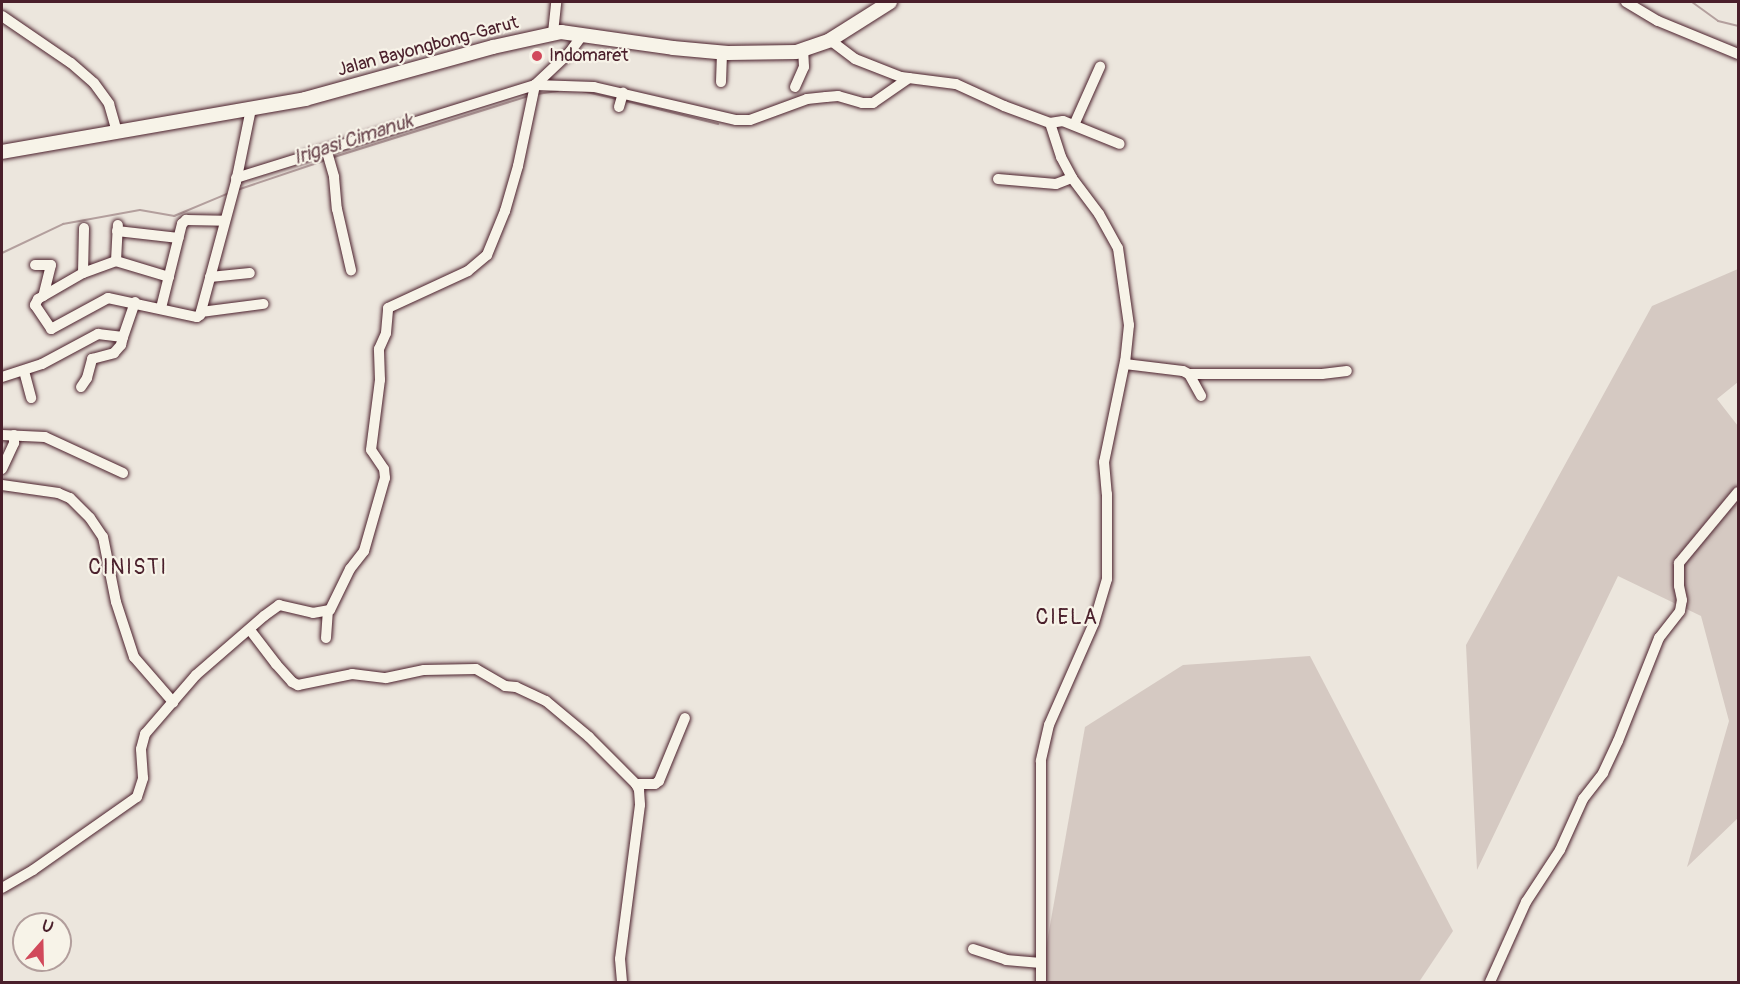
<!DOCTYPE html>
<html>
<head>
<meta charset="utf-8">
<style>
  body { margin:0 }
  #map { position:relative; width:1740px; height:984px; overflow:hidden; background:#ece6dd; font-family:Pangolin,sans-serif }
  div>[style] { position:absolute }
  .green>* { inset:0; background:#d5c9c2 }
  .stream>* { height:2px; margin:-1px; padding:0 1px; transform-origin:1px; border-radius:1px; background:#b39f9d }
  .roads { filter:drop-shadow(0 0 2px #4a1f2b) drop-shadow(0 0 2px #4a1f2b) }
  .minor>* { height:10px; margin:-5px; padding:0 5px; transform-origin:5px; border-radius:5px; background:#f7f3e8 }
  .major>* { height:14px; margin:-7px; padding:0 7px; transform-origin:7px; border-radius:7px; background:#f7f3e8 }
  .dots>* { width:16px; height:16px; translate:-50% -50%; box-sizing:border-box; border:3px solid #f7f3e8; border-radius:50% }
  span { translate:-50% -50%; white-space:nowrap; text-align:center; line-height:1.15; -webkit-text-stroke:4.5px #f7f3e8; paint-order:stroke }
  .street-label { font-size:18px; color:#4a1f2b }
  .poi-label { font-size:18px; color:#4a1f2b }
  .left { translate:0 -50%; text-align:left }
  .water-label { font-size:20px; color:#6f4c53; font-style:italic }
  .quarter-label { font-size:21px; color:#4a1f2b; letter-spacing:1.5px }
  .frame { position:absolute; inset:0; border:3px solid #4a1f2b; pointer-events:none }
  .north { position:absolute; left:12px; top:912px; width:60px; height:60px; box-sizing:border-box; background:#f7f3e8; border:2px solid #b29e9c; border-radius:50%; rotate:20deg; font-size:16px; font-weight:700; line-height:24px; text-align:center; color:#4a1f2b }
  .north::after { content:''; display:block; margin:auto; width:21px; height:27px; background:#d1495b; clip-path:polygon(50% 0,100% 100%,50% 72%,0 100%) }
</style>
</head>
<body>
<div id="map">
  <div class="green">
    <i style="clip-path:polygon(1738px 269px,1738px 382px,1717px 399px,1738px 426px,1738px 818px,1687px 867px,1729px 721px,1701px 616px,1618px 576px,1477px 870px,1466px 645px,1652px 306px)"></i>
    <i style="clip-path:polygon(1310px 656px,1453px 931px,1419px 982px,1045px 982px,1046px 948px,1085px 727px,1183px 665px)"></i>
  </div>
  <div class="stream">
    <i style="left:1692px;top:2px;width:32px;rotate:36deg"></i>
    <i style="left:1718px;top:21px;width:21px;rotate:14deg"></i>
    <i style="left:582px;top:91px;width:36px;rotate:13deg"></i>
    <i style="left:537px;top:94px;width:21px;rotate:-8deg"></i>
    <i style="left:626px;top:101px;width:95px;rotate:14deg"></i>
    <i style="left:331px;top:158px;width:207px;rotate:-17.4deg"></i>
    <i style="left:237px;top:190px;width:94px;rotate:-18.6deg"></i>
    <i style="left:2px;top:253px;width:68px;rotate:-25.4deg"></i>
    <i style="left:63px;top:224px;width:78px;rotate:-10.3deg"></i>
    <i style="left:140px;top:210px;width:35px;rotate:10deg"></i>
    <i style="left:174px;top:216px;width:60px;rotate:-22.7deg"></i>
  </div>
  <div class="roads">
    <div class="minor">
      <i style="left:1626px;top:2px;width:37px;rotate:31deg"></i>
      <i style="left:1658px;top:21px;width:87px;rotate:22.4deg"></i>
      <i style="left:2px;top:16px;width:83px;rotate:34.3deg"></i>
      <i style="left:71px;top:63px;width:30px;rotate:41deg"></i>
      <i style="left:94px;top:83px;width:26px;rotate:54deg"></i>
      <i style="left:109px;top:104px;width:29px;rotate:74deg"></i>
      <i style="left:553px;top:33px;width:31px;rotate:-84deg"></i>
      <i style="left:830px;top:40px;width:31px;rotate:37deg"></i>
      <i style="left:855px;top:59px;width:49px;rotate:21.4deg"></i>
      <i style="left:901px;top:77px;width:55px;rotate:7.3deg"></i>
      <i style="left:956px;top:84px;width:53px;rotate:24.6deg"></i>
      <i style="left:1004px;top:106px;width:49px;rotate:20.3deg"></i>
      <i style="left:1050px;top:123px;width:36px;rotate:72deg"></i>
      <i style="left:1061px;top:157px;width:24px;rotate:62deg"></i>
      <i style="left:1072px;top:178px;width:45px;rotate:53.1deg"></i>
      <i style="left:1099px;top:214px;width:39px;rotate:61deg"></i>
      <i style="left:1118px;top:248px;width:78px;rotate:81.9deg"></i>
      <i style="left:1129px;top:325px;width:36px;rotate:96deg"></i>
      <i style="left:1125px;top:361px;width:103px;rotate:101.7deg"></i>
      <i style="left:1104px;top:462px;width:32px;rotate:85deg"></i>
      <i style="left:1107px;top:494px;width:85px;rotate:90deg"></i>
      <i style="left:1107px;top:579px;width:46px;rotate:106.5deg"></i>
      <i style="left:1094px;top:623px;width:111px;rotate:113.8deg"></i>
      <i style="left:1049px;top:725px;width:37px;rotate:103deg"></i>
      <i style="left:1041px;top:761px;width:221px;rotate:90deg"></i>
      <i style="left:721px;top:82px;width:30px;rotate:-88deg"></i>
      <i style="left:795px;top:87px;width:22px;rotate:-66deg"></i>
      <i style="left:804px;top:67px;width:17px;rotate:-93deg"></i>
      <i style="left:619px;top:107px;width:15px;rotate:-74deg"></i>
      <i style="left:1050px;top:123px;width:13px;rotate:-9deg"></i>
      <i style="left:1063px;top:121px;width:61px;rotate:22deg"></i>
      <i style="left:1074px;top:125px;width:64px;rotate:-65.9deg"></i>
      <i style="left:327px;top:152px;width:26px;rotate:74deg"></i>
      <i style="left:334px;top:177px;width:32px;rotate:85deg"></i>
      <i style="left:337px;top:209px;width:63px;rotate:77.1deg"></i>
      <i style="left:236px;top:178px;width:313px;rotate:-17.3deg"></i>
      <i style="left:535px;top:85px;width:59px;rotate:1.9deg"></i>
      <i style="left:594px;top:87px;width:146px;rotate:13.1deg"></i>
      <i style="left:736px;top:120px;width:14px"></i>
      <i style="left:750px;top:120px;width:61px;rotate:-20.2deg"></i>
      <i style="left:807px;top:99px;width:19px;rotate:-6deg"></i>
      <i style="left:826px;top:97px;width:12px;rotate:-5deg"></i>
      <i style="left:838px;top:96px;width:25px;rotate:16deg"></i>
      <i style="left:862px;top:103px;width:11px"></i>
      <i style="left:873px;top:103px;width:44px;rotate:-34.8deg"></i>
      <i style="left:998px;top:179px;width:58px;rotate:4.9deg"></i>
      <i style="left:1056px;top:184px;width:17px;rotate:-21deg"></i>
      <i style="left:117px;top:231px;width:62px;rotate:6.4deg"></i>
      <i style="left:116px;top:261px;width:36px;rotate:-87deg"></i>
      <i style="left:35px;top:265px;width:16px"></i>
      <i style="left:51px;top:265px;width:32px;rotate:104deg"></i>
      <i style="left:83px;top:273px;width:45px;rotate:-88.7deg"></i>
      <i style="left:169px;top:277px;width:55px;rotate:-163.2deg"></i>
      <i style="left:116px;top:261px;width:35px;rotate:160deg"></i>
      <i style="left:83px;top:273px;width:52px;rotate:150deg"></i>
      <i style="left:38px;top:299px;width:7px;rotate:117deg"></i>
      <i style="left:35px;top:305px;width:29px;rotate:56deg"></i>
      <i style="left:51px;top:329px;width:65px;rotate:-28.5deg"></i>
      <i style="left:108px;top:298px;width:91px;rotate:12.1deg"></i>
      <i style="left:197px;top:317px;width:4px;rotate:-34deg"></i>
      <i style="left:200px;top:315px;width:138px;rotate:-74.9deg"></i>
      <i style="left:236px;top:182px;width:75px;rotate:-78.4deg"></i>
      <i style="left:210px;top:277px;width:40px;rotate:-5.7deg"></i>
      <i style="left:161px;top:308px;width:87px;rotate:-76deg"></i>
      <i style="left:182px;top:224px;width:6px;rotate:-45deg"></i>
      <i style="left:186px;top:220px;width:39px;rotate:1deg"></i>
      <i style="left:201px;top:312px;width:63px;rotate:-7.4deg"></i>
      <i style="left:1125px;top:364px;width:58px;rotate:6.9deg"></i>
      <i style="left:1183px;top:371px;width:7px;rotate:27deg"></i>
      <i style="left:1189px;top:374px;width:25px;rotate:61deg"></i>
      <i style="left:24px;top:371px;width:28px;rotate:75deg"></i>
      <i style="left:1189px;top:374px;width:133px"></i>
      <i style="left:1322px;top:374px;width:25px;rotate:-7deg"></i>
      <i style="left:2px;top:377px;width:42px;rotate:-18deg"></i>
      <i style="left:42px;top:364px;width:64px;rotate:-28.2deg"></i>
      <i style="left:98px;top:334px;width:25px;rotate:7deg"></i>
      <i style="left:123px;top:337px;width:37px;rotate:-71deg"></i>
      <i style="left:81px;top:387px;width:11px;rotate:-56deg"></i>
      <i style="left:87px;top:378px;width:20px;rotate:-75deg"></i>
      <i style="left:92px;top:359px;width:23px;rotate:-15deg"></i>
      <i style="left:114px;top:353px;width:11px;rotate:-49deg"></i>
      <i style="left:121px;top:345px;width:8px;rotate:-76deg"></i>
      <i style="left:2px;top:435px;width:43px;rotate:2.7deg"></i>
      <i style="left:45px;top:437px;width:86px;rotate:24.8deg"></i>
      <i style="left:2px;top:469px;width:29px;rotate:-65deg"></i>
      <i style="left:14px;top:443px;width:8px;rotate:-90deg"></i>
      <i style="left:2px;top:485px;width:57px;rotate:8.1deg"></i>
      <i style="left:58px;top:493px;width:13px;rotate:23deg"></i>
      <i style="left:70px;top:498px;width:28px;rotate:45deg"></i>
      <i style="left:90px;top:518px;width:23px;rotate:56deg"></i>
      <i style="left:103px;top:537px;width:66px;rotate:78.7deg"></i>
      <i style="left:116px;top:602px;width:58px;rotate:71.9deg"></i>
      <i style="left:134px;top:657px;width:60px;rotate:49.1deg"></i>
      <i style="left:250px;top:630px;width:43px;rotate:52.6deg"></i>
      <i style="left:276px;top:664px;width:24px;rotate:48deg"></i>
      <i style="left:292px;top:682px;width:7px;rotate:27deg"></i>
      <i style="left:298px;top:685px;width:55px;rotate:-11.5deg"></i>
      <i style="left:352px;top:674px;width:34px;rotate:7deg"></i>
      <i style="left:386px;top:678px;width:39px;rotate:-12deg"></i>
      <i style="left:424px;top:670px;width:52px;rotate:-1.1deg"></i>
      <i style="left:476px;top:669px;width:34px;rotate:30deg"></i>
      <i style="left:505px;top:686px;width:11px;rotate:5deg"></i>
      <i style="left:516px;top:687px;width:33px;rotate:25deg"></i>
      <i style="left:546px;top:701px;width:56px;rotate:39.9deg"></i>
      <i style="left:589px;top:737px;width:66px;rotate:45deg"></i>
      <i style="left:636px;top:784px;width:7px;rotate:63deg"></i>
      <i style="left:639px;top:790px;width:15px;rotate:86deg"></i>
      <i style="left:640px;top:805px;width:155px;rotate:97.4deg"></i>
      <i style="left:620px;top:959px;width:23px;rotate:85deg"></i>
      <i style="left:326px;top:638px;width:27px;rotate:-86deg"></i>
      <i style="left:636px;top:784px;width:19px"></i>
      <i style="left:655px;top:784px;width:5px;rotate:-37deg"></i>
      <i style="left:659px;top:781px;width:68px;rotate:-67.6deg"></i>
      <i style="left:2px;top:888px;width:36px;rotate:-30deg"></i>
      <i style="left:33px;top:870px;width:127px;rotate:-35.1deg"></i>
      <i style="left:137px;top:797px;width:20px;rotate:-72deg"></i>
      <i style="left:143px;top:778px;width:29px;rotate:-94deg"></i>
      <i style="left:141px;top:749px;width:16px;rotate:-75deg"></i>
      <i style="left:145px;top:734px;width:78px;rotate:-49.2deg"></i>
      <i style="left:196px;top:675px;width:90px;rotate:-40.9deg"></i>
      <i style="left:264px;top:616px;width:19px;rotate:-36deg"></i>
      <i style="left:279px;top:605px;width:35px;rotate:13deg"></i>
      <i style="left:313px;top:613px;width:17px;rotate:-10deg"></i>
      <i style="left:330px;top:610px;width:46px;rotate:-64deg"></i>
      <i style="left:350px;top:569px;width:23px;rotate:-52deg"></i>
      <i style="left:364px;top:551px;width:76px;rotate:-74deg"></i>
      <i style="left:385px;top:478px;width:9px;rotate:-96deg"></i>
      <i style="left:384px;top:469px;width:23px;rotate:-124deg"></i>
      <i style="left:371px;top:450px;width:71px;rotate:-82.7deg"></i>
      <i style="left:380px;top:380px;width:31px;rotate:-92deg"></i>
      <i style="left:379px;top:349px;width:17px;rotate:-66deg"></i>
      <i style="left:386px;top:333px;width:25px;rotate:-85deg"></i>
      <i style="left:388px;top:308px;width:88px;rotate:-24.8deg"></i>
      <i style="left:468px;top:271px;width:25px;rotate:-40deg"></i>
      <i style="left:487px;top:255px;width:48px;rotate:-67.8deg"></i>
      <i style="left:505px;top:211px;width:47px;rotate:-73.9deg"></i>
      <i style="left:518px;top:166px;width:83px;rotate:-78.1deg"></i>
      <i style="left:535px;top:85px;width:48px;rotate:-43.3deg"></i>
      <i style="left:570px;top:52px;width:22px;rotate:-54deg"></i>
      <i style="left:973px;top:949px;width:35px;rotate:18deg"></i>
      <i style="left:1006px;top:960px;width:35px;rotate:5deg"></i>
      <i style="left:1490px;top:982px;width:88px;rotate:-65.8deg"></i>
      <i style="left:1526px;top:902px;width:62px;rotate:-56.8deg"></i>
      <i style="left:1560px;top:850px;width:56px;rotate:-65.7deg"></i>
      <i style="left:1583px;top:799px;width:33px;rotate:-52deg"></i>
      <i style="left:1603px;top:773px;width:35px;rotate:-65deg"></i>
      <i style="left:1618px;top:741px;width:111px;rotate:-68.3deg"></i>
      <i style="left:1659px;top:638px;width:34px;rotate:-52deg"></i>
      <i style="left:1680px;top:611px;width:11px;rotate:-80deg"></i>
      <i style="left:1682px;top:600px;width:14px;rotate:-102deg"></i>
      <i style="left:1679px;top:586px;width:23px;rotate:-90deg"></i>
      <i style="left:1679px;top:563px;width:92px;rotate:-50.3deg"></i>
    </div>
    <div class="major">
      <i style="left:2px;top:152px;width:308px;rotate:-9.9deg"></i>
      <i style="left:305px;top:99px;width:195px;rotate:-15.5deg"></i>
      <i style="left:493px;top:47px;width:70px;rotate:-12.4deg"></i>
      <i style="left:561px;top:32px;width:113px;rotate:8.1deg"></i>
      <i style="left:673px;top:48px;width:55px;rotate:5.2deg"></i>
      <i style="left:728px;top:53px;width:68px;rotate:-0.8deg"></i>
      <i style="left:796px;top:52px;width:36px;rotate:-19deg"></i>
      <i style="left:830px;top:40px;width:71px;rotate:-32.3deg"></i>
    </div>
  </div>
  <div class="dots">
    <i style="left:537px;top:56px;background:#d1495b"></i>
  </div>
  <div class="street-label">
    <span style="left:428px;top:47px;rotate:-15deg">Jalan Bayongbong-Garut</span>
  </div>
  <div class="poi-label">
    <span class="left" style="left:549px;top:56px">Indomaret</span>
  </div>
  <div class="water-label">
    <span style="left:353px;top:139px;rotate:-18deg">Irigasi Cimanuk</span>
  </div>
  <div class="quarter-label">
    <span style="left:128px;top:568px">CINISTI</span>
    <span style="left:1067px;top:618px">CIELA</span>
  </div>
  <div class="frame"></div>
  <div class="north">U</div>
</div>
</body>
</html>
